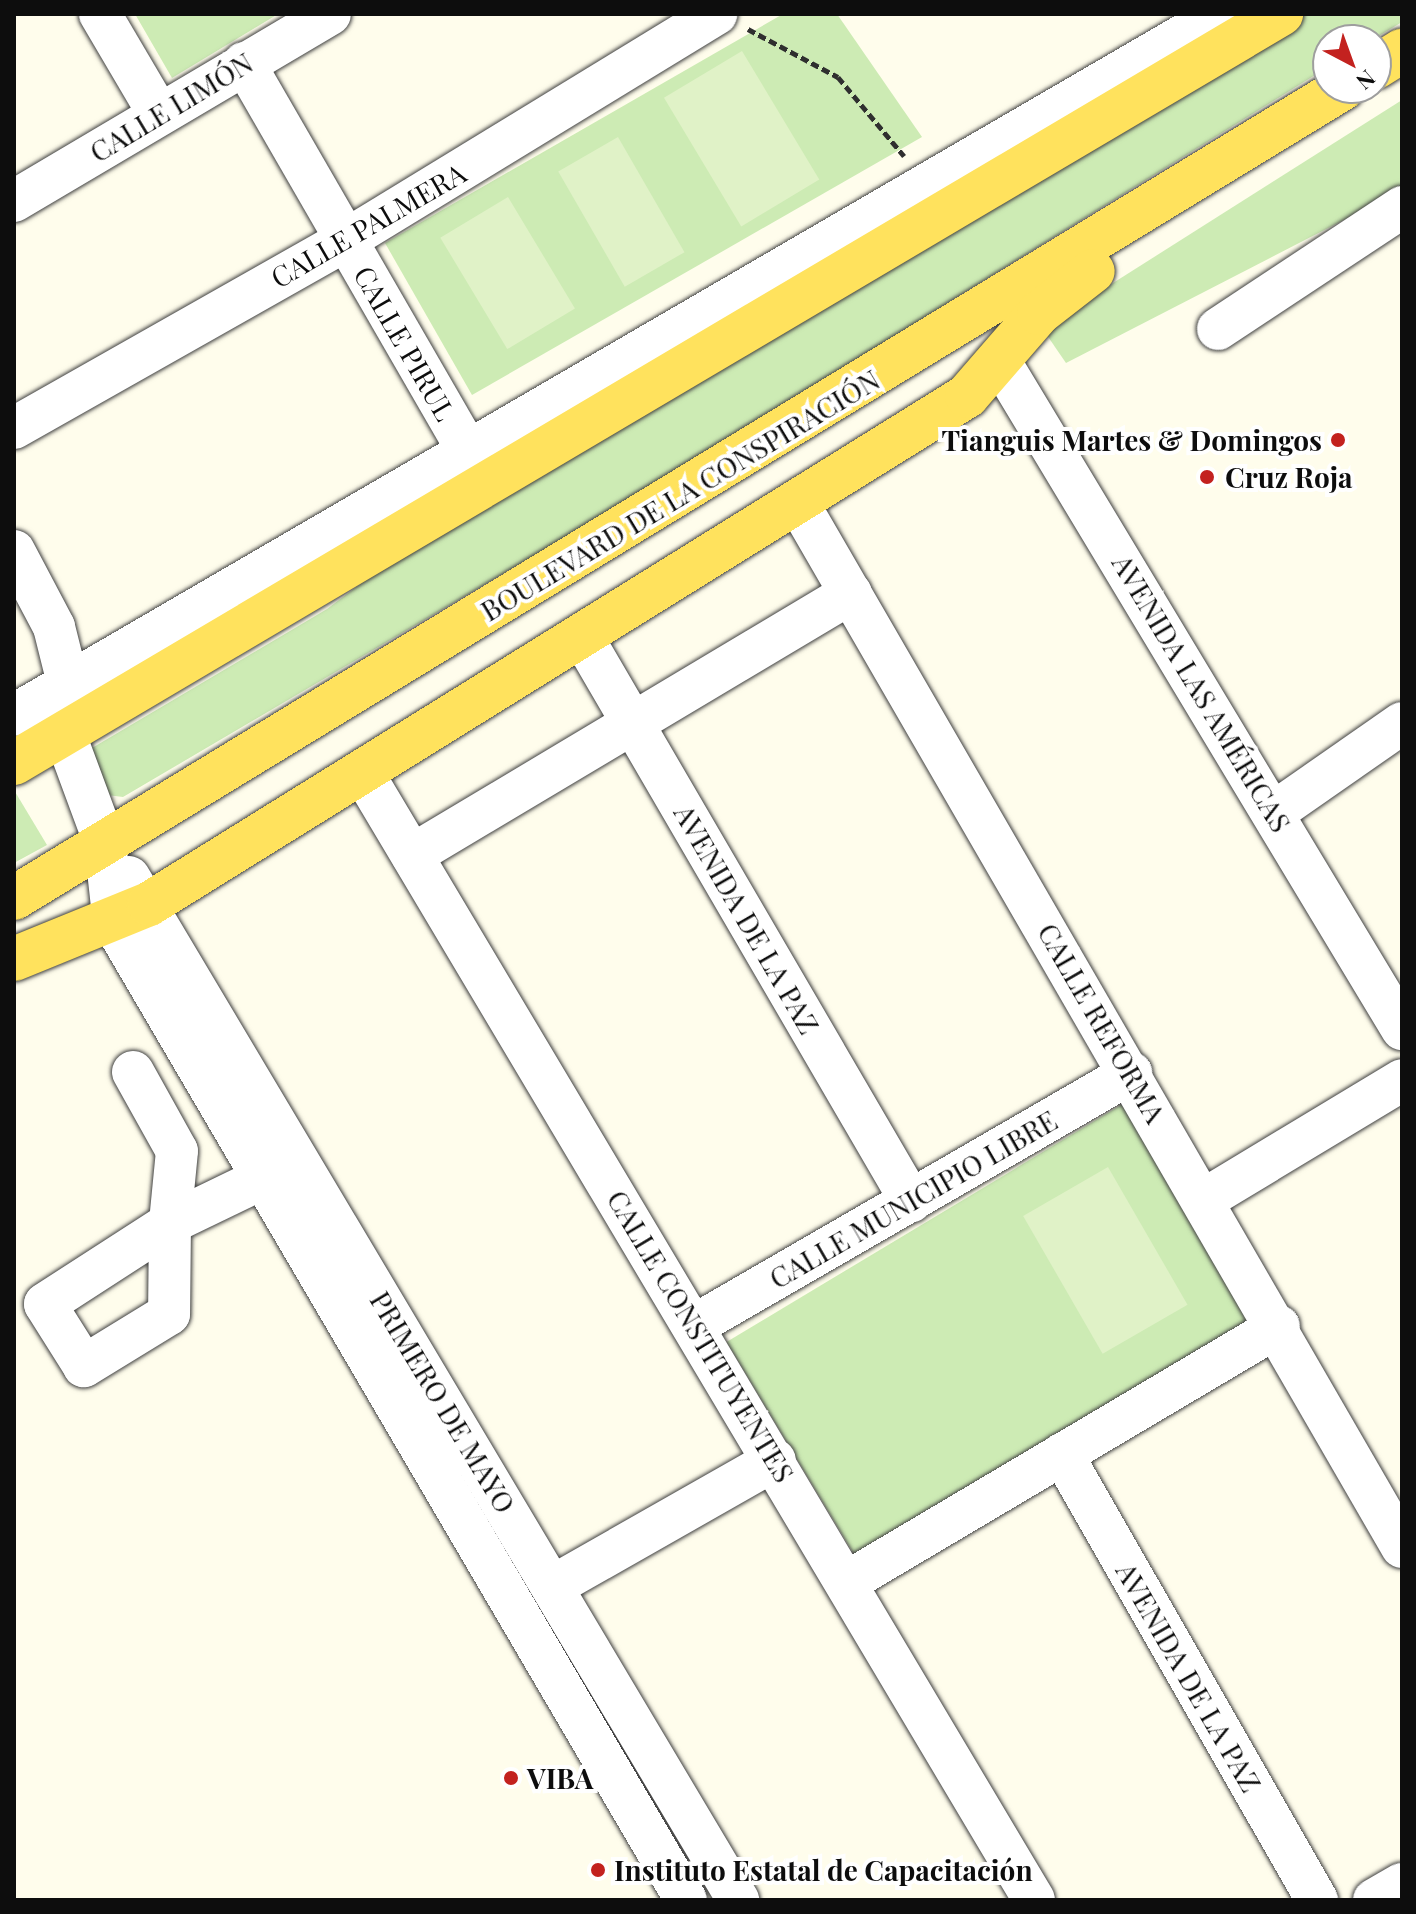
<!DOCTYPE html>
<html>
<head>
<meta charset="utf-8">
<style>
  body { margin:0 }
  #map { position:relative; width:1416px; height:1914px; overflow:hidden; background:#fffdec; font-family:"Playfair Display",serif }
  div>[style] { position:absolute }
  .green>* { inset:0; background:#cdebb4; transform-origin:0 0 }
  .pitch>* { inset:0; background:#e0f2c7; transform-origin:0 0 }
  .path>* { height:5px; margin-top:-2.5px; transform-origin:0; background:repeating-linear-gradient(90deg,#2f2f2f 0 8px,transparent 0 12px) }
  .roads { filter:drop-shadow(0 0 2px #404040) drop-shadow(0 0 2px #404040) }
  .minor>* { height:42px; margin:-21px; padding:0 21px; transform-origin:21px; border-radius:21px; background:#fff }
  .major>* { height:44px; margin:-22px; padding:0 22px; transform-origin:22px; border-radius:22px; background:#ffe25d }
  .dots>* { width:22px; height:22px; translate:-50% -50%; box-sizing:border-box; border:4px solid #fff; border-radius:50% }
  span { translate:-50% -50%; white-space:nowrap; text-align:center; line-height:1.15; -webkit-text-stroke:8px #fff; paint-order:stroke }
  .street-label { font-size:28px; color:#0d0d0d }
  .poi-label { font-size:28px; color:#0d0d0d; font-weight:700 }
  .right { translate:-100% -50%; text-align:right }
  .left { translate:0 -50%; text-align:left }
  .frame { position:absolute; inset:0; border:16px solid #0d0d0d; pointer-events:none }
  .north { position:absolute; left:1312px; top:24px; width:80px; height:80px; box-sizing:border-box; background:#fff; border:2px solid #9e9e9e; border-radius:50%; rotate:139deg; font-size:22px; font-weight:700; line-height:32px; text-align:center; color:#0d0d0d }
  .north::after { content:''; display:block; margin:auto; width:28px; height:36px; background:#c3221f; clip-path:polygon(50% 0,100% 100%,50% 72%,0 100%) }
</style>
</head>
<body>
<div id="map">
  <div class="green">
    <i style="clip-path:polygon(135px 14px,278px 14px,172px 78px)"></i>
    <i style="clip-path:polygon(783px 14px,837px 14px,922px 137px,472px 395px,385px 243px)"></i>
    <i style="clip-path:polygon(1291px 14px,1402px 14px,1402px 22px,1372px 40px,1328px 40px,1328px 67px,659px 482px,123px 797px,107px 795px,92px 748px,327px 609px,430px 532px)"></i>
    <i style="clip-path:polygon(1402px 100px,1402px 190px,1066px 363px,1042px 328px)"></i>
    <i style="clip-path:polygon(14px 790px,47px 845px,14px 863px)"></i>
    <i style="left:1126px;top:1102px;width:258px;height:466px;rotate:59deg"></i>
  </div>
  <div class="pitch">
    <i style="left:742px;top:51px;width:150px;height:91px;rotate:59deg"></i>
    <i style="left:618px;top:137px;width:133px;height:69px;rotate:60deg"></i>
    <i style="left:508px;top:197px;width:130px;height:79px;rotate:59deg"></i>
    <i style="left:1108px;top:1167px;width:159px;height:98px;rotate:60deg"></i>
  </div>
  <div class="path">
    <i style="left:748px;top:29px;width:102px;rotate:28.1deg"></i>
    <i style="left:838px;top:77px;width:103px;rotate:50.1deg"></i>
  </div>
  <div class="roads">
    <div class="minor">
      <i style="left:100px;top:14px;width:116px;rotate:59.5deg"></i>
      <i style="left:244px;top:63px;width:452px;rotate:60deg"></i>
      <i style="left:14px;top:201px;width:367px;rotate:-30.6deg"></i>
      <i style="left:1218px;top:329px;width:221px;rotate:-33.5deg"></i>
      <i style="left:999px;top:360px;width:781px;rotate:58.94deg"></i>
      <i style="left:14px;top:428px;width:382px;rotate:-29.5deg"></i>
      <i style="left:346px;top:240px;width:434px;rotate:-31.4deg"></i>
      <i style="left:798px;top:503px;width:1206px;rotate:59.95deg"></i>
      <i style="left:14px;top:551px;width:86px;rotate:62.2deg"></i>
      <i style="left:54px;top:627px;width:58px;rotate:76deg"></i>
      <i style="left:68px;top:683px;width:52px;rotate:93.3deg"></i>
      <i style="left:65px;top:735px;width:115px;rotate:69.7deg"></i>
      <i style="left:105px;top:843px;width:81px;rotate:83.7deg"></i>
      <i style="left:114px;top:924px;width:1131px;rotate:59.63deg"></i>
      <i style="left:583px;top:638px;width:652px;rotate:59.78deg"></i>
      <i style="left:14px;top:715px;width:1395px;rotate:-30.17deg"></i>
      <i style="left:364px;top:775px;width:1309px;rotate:59.22deg"></i>
      <i style="left:1273px;top:813px;width:157px;rotate:-34.9deg"></i>
      <i style="left:412px;top:855px;width:511px;rotate:-30.83deg"></i>
      <i style="left:129px;top:877px;width:1191px;rotate:59.23deg"></i>
      <i style="left:133px;top:1072px;width:90px;rotate:60.9deg"></i>
      <i style="left:177px;top:1151px;width:72px;rotate:95.6deg"></i>
      <i style="left:170px;top:1223px;width:91px;rotate:90.6deg"></i>
      <i style="left:169px;top:1314px;width:100px;rotate:148.5deg"></i>
      <i style="left:84px;top:1366px;width:73px;rotate:-122.2deg"></i>
      <i style="left:45px;top:1304px;width:149px;rotate:-32.9deg"></i>
      <i style="left:170px;top:1223px;width:99px;rotate:-25.8deg"></i>
      <i style="left:1205px;top:1199px;width:230px;rotate:-31.1deg"></i>
      <i style="left:695px;top:1325px;width:504px;rotate:-30.03deg"></i>
      <i style="left:1062px;top:1454px;width:514px;rotate:60.24deg"></i>
      <i style="left:847px;top:1582px;width:502px;rotate:-30.65deg"></i>
      <i style="left:553px;top:1586px;width:255px;rotate:-29.6deg"></i>
      <i style="left:1374px;top:1900px;width:32px;rotate:-30deg"></i>
    </div>
    <div class="major">
      <i style="left:1376px;top:67px;width:31px;rotate:-32deg"></i>
      <i style="left:14px;top:763px;width:1472px;rotate:-30.59deg"></i>
      <i style="left:14px;top:898px;width:1556px;rotate:-31.36deg"></i>
      <i style="left:14px;top:959px;width:146px;rotate:-22.2deg"></i>
      <i style="left:149px;top:904px;width:963px;rotate:-31.84deg"></i>
      <i style="left:967px;top:396px;width:110px;rotate:-49.1deg"></i>
      <i style="left:1039px;top:313px;width:68px;rotate:-37.9deg"></i>
    </div>
  </div>
  <div class="dots">
    <i style="left:1338px;top:440px;background:#c3221f"></i>
    <i style="left:1207px;top:477px;background:#c3221f"></i>
    <i style="left:511px;top:1778px;background:#c3221f"></i>
    <i style="left:598px;top:1870px;background:#c3221f"></i>
  </div>
  <div class="street-label">
    <span style="left:171px;top:107px;rotate:-31deg">CALLE LIMÓN</span>
    <span style="left:368px;top:225px;rotate:-30deg">CALLE PALMERA</span>
    <span style="left:405px;top:343px;rotate:60deg">CALLE PIRUL</span>
    <span style="left:680px;top:495px;rotate:-31deg">BOULEVARD DE LA CONSPIRACIÓN</span>
    <span style="left:1202px;top:693px;rotate:59deg">AVENIDA LAS AMÉRICAS</span>
    <span style="left:747px;top:919px;rotate:60deg">AVENIDA DE LA PAZ</span>
    <span style="left:1102px;top:1023px;rotate:60deg">CALLE REFORMA</span>
    <span style="left:913px;top:1199px;rotate:-30deg">CALLE MUNICIPIO LIBRE</span>
    <span style="left:701px;top:1336px;rotate:59deg">CALLE CONSTITUYENTES</span>
    <span style="left:443px;top:1402px;rotate:59deg">PRIMERO DE MAYO</span>
    <span style="left:1189px;top:1677px;rotate:60deg">AVENIDA DE LA PAZ</span>
  </div>
  <div class="poi-label">
    <span class="right" style="left:1322px;top:440px">Tianguis Martes &amp; Domingos</span>
    <span class="left" style="left:1225px;top:477px">Cruz Roja</span>
    <span class="left" style="left:527px;top:1778px">VIBA</span>
    <span class="left" style="left:614px;top:1870px">Instituto Estatal de Capacitación</span>
  </div>
  <div class="frame"></div>
  <div class="north">N</div>
</div>
</body>
</html>
